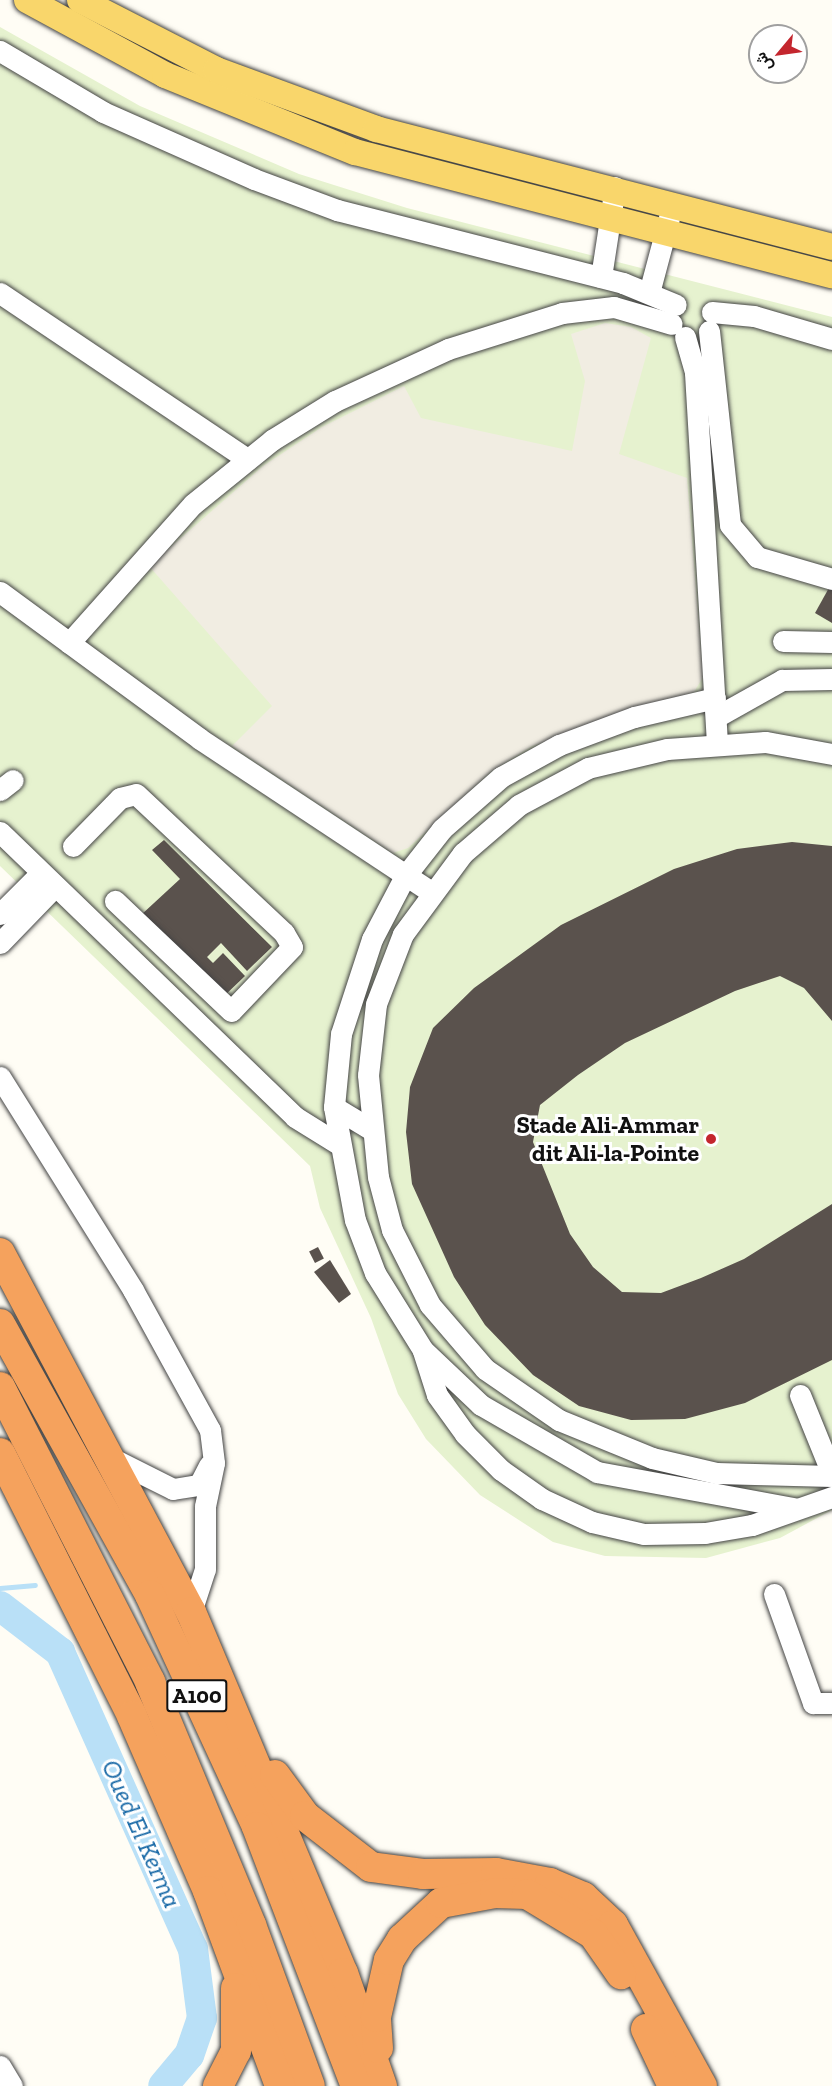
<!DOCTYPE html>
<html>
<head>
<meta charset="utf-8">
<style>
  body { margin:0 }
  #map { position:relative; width:832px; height:2086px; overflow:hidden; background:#fffdf5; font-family:"Zilla Slab",Vazirmatn,serif }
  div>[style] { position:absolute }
  .pitch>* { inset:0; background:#e6f2cf }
  .plaza>* { inset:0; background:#f1ede2 }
  .stream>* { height:5px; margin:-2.5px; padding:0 2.5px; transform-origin:2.5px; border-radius:2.5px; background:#b9e0f7 }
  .river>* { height:30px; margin:-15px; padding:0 15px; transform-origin:15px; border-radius:15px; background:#b9e0f7 }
  .building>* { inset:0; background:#5a524d; transform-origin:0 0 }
  .roads { filter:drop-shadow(0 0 2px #444) drop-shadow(0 0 2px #444) }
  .minor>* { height:21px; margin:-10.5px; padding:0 10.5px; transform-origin:10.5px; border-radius:10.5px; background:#fff }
  .major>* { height:26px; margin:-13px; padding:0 13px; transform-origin:13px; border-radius:13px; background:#f9d66b }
  .highway>* { height:30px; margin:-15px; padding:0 15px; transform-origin:15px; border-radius:15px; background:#f5a25d }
  .dots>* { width:16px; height:16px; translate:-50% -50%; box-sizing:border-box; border:3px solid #fff; border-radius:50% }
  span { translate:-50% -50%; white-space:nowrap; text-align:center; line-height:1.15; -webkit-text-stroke:6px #fff; paint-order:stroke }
  .shield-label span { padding:2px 4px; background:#fff; border:2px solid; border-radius:4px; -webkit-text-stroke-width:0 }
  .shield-label { font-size:22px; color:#111; font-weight:700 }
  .poi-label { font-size:24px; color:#111; font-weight:700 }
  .right { translate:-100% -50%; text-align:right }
  .water-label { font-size:26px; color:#1768a6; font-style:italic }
  .north { position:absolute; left:748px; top:24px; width:60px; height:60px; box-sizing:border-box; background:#fff; border:2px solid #a0a0a0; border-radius:50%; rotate:241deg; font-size:16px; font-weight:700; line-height:24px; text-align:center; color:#111 }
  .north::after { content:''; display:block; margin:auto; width:21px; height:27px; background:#c4262e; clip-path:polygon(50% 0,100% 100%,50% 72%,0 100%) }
</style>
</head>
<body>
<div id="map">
  <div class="pitch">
    <i style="clip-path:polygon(0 27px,140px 106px,299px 174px,407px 208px,832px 317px,832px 1510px,780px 1538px,706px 1558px,605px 1556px,553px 1542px,480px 1495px,426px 1439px,398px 1394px,371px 1318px,320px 1208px,310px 1166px,0 866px)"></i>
  </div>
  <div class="plaza">
    <i style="clip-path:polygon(605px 323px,631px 327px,651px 338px,619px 454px,687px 478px,703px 677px,694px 692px,532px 746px,490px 772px,408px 848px,393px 853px,232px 746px,272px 706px,149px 566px,263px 466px,322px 427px,404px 386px,421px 418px,572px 451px,585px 381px,571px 334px)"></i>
  </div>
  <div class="stream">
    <i style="left:0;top:1588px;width:35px;rotate:-5deg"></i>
  </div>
  <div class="river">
    <i style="left:0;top:1606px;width:76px;rotate:37.5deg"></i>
    <i style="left:60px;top:1652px;width:325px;rotate:65.9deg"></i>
    <i style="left:193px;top:1949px;width:70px;rotate:82.6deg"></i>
    <i style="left:202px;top:2018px;width:39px;rotate:109deg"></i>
    <i style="left:189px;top:2055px;width:40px;rotate:130deg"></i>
  </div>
  <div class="building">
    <i style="clip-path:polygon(830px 586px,832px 588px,832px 623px,815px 613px)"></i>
    <i style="clip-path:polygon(164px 840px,272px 947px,247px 971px,221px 943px,207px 957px,213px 963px,223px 953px,245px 976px,221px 999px,141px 915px,180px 879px,152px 850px)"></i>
    <i style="clip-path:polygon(792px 842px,832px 846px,832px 1021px,804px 988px,780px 976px,735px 991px,625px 1043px,578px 1075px,540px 1105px,533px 1142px,570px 1234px,593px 1267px,622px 1292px,661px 1293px,701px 1278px,744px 1259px,832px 1204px,832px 1360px,745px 1403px,685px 1419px,631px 1420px,579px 1406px,533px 1375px,485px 1325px,454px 1277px,412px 1184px,406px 1132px,410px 1087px,433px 1028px,474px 988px,561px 925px,674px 869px,737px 849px)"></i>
    <i style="left:318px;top:1247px;width:13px;height:10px;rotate:63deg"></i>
    <i style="clip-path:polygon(330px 1260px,351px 1294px,339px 1303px,314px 1272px)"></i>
  </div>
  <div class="roads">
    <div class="minor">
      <i style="left:0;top:51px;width:120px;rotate:30.6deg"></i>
      <i style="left:103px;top:112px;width:165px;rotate:23.9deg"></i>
      <i style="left:254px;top:179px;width:89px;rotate:20.5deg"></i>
      <i style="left:337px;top:210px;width:295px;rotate:14.3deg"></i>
      <i style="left:623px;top:283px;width:57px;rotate:22.5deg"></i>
      <i style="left:601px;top:277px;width:91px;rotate:-81.2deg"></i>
      <i style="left:0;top:293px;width:298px;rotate:33.9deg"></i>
      <i style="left:649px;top:293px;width:78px;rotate:-75.1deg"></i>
      <i style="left:712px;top:312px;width:42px;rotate:5.4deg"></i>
      <i style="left:754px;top:316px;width:81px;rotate:16.4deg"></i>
      <i style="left:709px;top:331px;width:195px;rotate:83.8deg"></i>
      <i style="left:730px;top:525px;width:42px;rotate:49.8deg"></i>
      <i style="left:757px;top:557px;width:78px;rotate:16.3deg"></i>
      <i style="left:685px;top:337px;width:37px;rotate:74deg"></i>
      <i style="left:695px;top:373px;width:371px;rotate:86.6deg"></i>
      <i style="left:0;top:592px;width:248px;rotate:36.3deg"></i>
      <i style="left:200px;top:739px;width:276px;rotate:33.5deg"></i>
      <i style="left:783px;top:641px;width:49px;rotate:1.2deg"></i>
      <i style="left:69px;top:643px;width:186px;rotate:-48.3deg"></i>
      <i style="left:193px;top:504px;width:102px;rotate:-39deg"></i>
      <i style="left:272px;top:440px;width:74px;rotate:-31.8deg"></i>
      <i style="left:335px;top:401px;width:124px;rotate:-24.7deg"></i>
      <i style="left:448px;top:349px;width:120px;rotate:-17.5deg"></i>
      <i style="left:562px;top:313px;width:52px;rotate:-6.6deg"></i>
      <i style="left:614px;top:307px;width:60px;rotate:16.3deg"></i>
      <i style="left:715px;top:698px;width:83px;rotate:166.8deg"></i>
      <i style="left:634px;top:717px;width:80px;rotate:159.5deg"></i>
      <i style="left:559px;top:745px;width:66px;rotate:151.1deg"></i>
      <i style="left:501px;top:777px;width:79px;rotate:138.6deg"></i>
      <i style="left:442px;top:829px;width:60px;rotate:128.2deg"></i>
      <i style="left:405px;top:876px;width:71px;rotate:117.6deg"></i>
      <i style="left:372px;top:939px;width:100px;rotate:108.1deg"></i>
      <i style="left:341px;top:1034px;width:73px;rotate:95.5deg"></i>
      <i style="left:334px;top:1107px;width:115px;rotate:79.5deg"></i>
      <i style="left:355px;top:1220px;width:57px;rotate:69.3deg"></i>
      <i style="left:375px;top:1273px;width:91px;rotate:58.1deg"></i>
      <i style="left:423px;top:1350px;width:80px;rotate:43.5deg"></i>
      <i style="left:481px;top:1405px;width:134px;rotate:30deg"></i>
      <i style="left:597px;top:1472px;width:200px;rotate:10.4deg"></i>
      <i style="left:716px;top:717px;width:76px;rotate:-29.3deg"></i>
      <i style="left:782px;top:680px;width:50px;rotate:-1.1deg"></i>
      <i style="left:832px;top:754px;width:68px;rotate:-169.8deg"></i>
      <i style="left:765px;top:742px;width:98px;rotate:175.9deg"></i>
      <i style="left:667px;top:749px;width:81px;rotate:166.5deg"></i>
      <i style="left:588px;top:768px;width:78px;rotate:151.8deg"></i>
      <i style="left:519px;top:805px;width:74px;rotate:139.4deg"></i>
      <i style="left:463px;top:853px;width:101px;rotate:126.5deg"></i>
      <i style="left:403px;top:934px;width:75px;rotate:111.1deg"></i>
      <i style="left:376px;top:1004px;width:71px;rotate:96.4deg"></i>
      <i style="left:368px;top:1075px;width:102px;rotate:84.4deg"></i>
      <i style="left:378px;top:1177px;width:55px;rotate:75.2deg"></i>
      <i style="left:392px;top:1230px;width:84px;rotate:63.1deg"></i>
      <i style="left:430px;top:1305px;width:84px;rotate:49.3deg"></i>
      <i style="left:485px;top:1369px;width:90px;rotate:34.6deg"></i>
      <i style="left:559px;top:1420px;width:100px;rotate:22.2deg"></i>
      <i style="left:652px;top:1458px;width:66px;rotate:13.2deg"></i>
      <i style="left:716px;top:1473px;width:116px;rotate:1.5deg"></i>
      <i style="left:0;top:790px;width:16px;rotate:-38deg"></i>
      <i style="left:0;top:832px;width:410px;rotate:44deg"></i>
      <i style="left:295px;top:1117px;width:49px;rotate:31.8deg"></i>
      <i style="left:73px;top:846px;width:67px;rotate:-45.6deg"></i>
      <i style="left:120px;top:798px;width:16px;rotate:-14deg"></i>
      <i style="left:136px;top:794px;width:203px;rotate:43.2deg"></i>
      <i style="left:284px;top:933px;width:16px;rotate:60deg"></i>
      <i style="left:292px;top:947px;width:88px;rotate:133.6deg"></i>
      <i style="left:231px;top:1011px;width:160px;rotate:-136.5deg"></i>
      <i style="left:0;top:914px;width:58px;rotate:-45deg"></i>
      <i style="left:0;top:943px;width:79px;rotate:-46deg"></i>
      <i style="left:0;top:1077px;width:251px;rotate:58deg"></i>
      <i style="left:133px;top:1290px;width:160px;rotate:61.2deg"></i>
      <i style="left:210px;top:1430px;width:33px;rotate:83deg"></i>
      <i style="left:214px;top:1463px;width:44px;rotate:101.8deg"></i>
      <i style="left:205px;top:1506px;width:63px;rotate:90deg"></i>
      <i style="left:205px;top:1569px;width:45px;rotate:108deg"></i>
      <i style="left:334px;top:1107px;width:44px;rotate:31.2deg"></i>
      <i style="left:423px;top:1351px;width:46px;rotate:72.3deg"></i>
      <i style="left:437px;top:1395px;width:48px;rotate:54.3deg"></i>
      <i style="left:465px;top:1434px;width:51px;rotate:45deg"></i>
      <i style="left:501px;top:1470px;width:50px;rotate:35.3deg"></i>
      <i style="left:542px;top:1499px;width:55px;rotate:24.7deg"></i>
      <i style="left:592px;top:1522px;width:53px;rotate:13deg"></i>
      <i style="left:644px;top:1534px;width:61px;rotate:-0.9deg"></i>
      <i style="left:705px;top:1533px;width:48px;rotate:-9.7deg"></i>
      <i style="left:752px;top:1525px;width:85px;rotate:-19.3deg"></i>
      <i style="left:800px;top:1395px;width:85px;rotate:67.9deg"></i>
      <i style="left:111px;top:1458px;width:69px;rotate:26.6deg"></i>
      <i style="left:173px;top:1489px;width:26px;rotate:-9deg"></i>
      <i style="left:199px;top:1485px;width:22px;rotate:-63deg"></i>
      <i style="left:774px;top:1594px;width:116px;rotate:70.3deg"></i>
      <i style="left:813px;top:1703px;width:19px"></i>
      <i style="left:0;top:2066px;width:23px;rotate:59deg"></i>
    </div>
    <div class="major">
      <i style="left:27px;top:0;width:157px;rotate:28.5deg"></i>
      <i style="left:165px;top:75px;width:205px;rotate:22.1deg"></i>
      <i style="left:355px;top:152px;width:493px;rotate:14.5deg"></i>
      <i style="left:80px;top:0;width:153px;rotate:27.2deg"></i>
      <i style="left:216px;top:70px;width:171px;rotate:20.2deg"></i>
      <i style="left:376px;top:129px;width:471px;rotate:14.5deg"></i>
    </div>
    <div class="highway">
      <i style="left:0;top:1253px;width:407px;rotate:62deg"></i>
      <i style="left:191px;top:1612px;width:392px;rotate:67.2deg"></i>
      <i style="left:343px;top:1973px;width:120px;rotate:71deg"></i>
      <i style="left:0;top:1324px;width:310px;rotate:61deg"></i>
      <i style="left:150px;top:1595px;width:255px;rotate:65.2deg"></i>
      <i style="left:257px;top:1827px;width:277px;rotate:69.1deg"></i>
      <i style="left:0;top:1387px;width:331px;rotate:63deg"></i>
      <i style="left:150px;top:1682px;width:263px;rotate:67.4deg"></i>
      <i style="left:251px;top:1925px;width:171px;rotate:69.9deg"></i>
      <i style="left:0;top:1453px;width:294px;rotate:63.3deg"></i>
      <i style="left:132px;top:1716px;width:191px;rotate:66.5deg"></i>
      <i style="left:208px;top:1891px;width:208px;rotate:69.7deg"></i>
      <i style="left:275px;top:1775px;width:51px;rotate:53.8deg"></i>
      <i style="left:305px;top:1816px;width:83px;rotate:37.7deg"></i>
      <i style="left:371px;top:1867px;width:52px;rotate:7.7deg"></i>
      <i style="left:423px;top:1874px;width:73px;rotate:-0.8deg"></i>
      <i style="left:496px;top:1873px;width:55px;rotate:10.5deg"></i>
      <i style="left:550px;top:1883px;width:36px;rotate:23deg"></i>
      <i style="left:583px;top:1897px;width:41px;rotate:43deg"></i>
      <i style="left:613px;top:1925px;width:184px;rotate:61.1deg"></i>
      <i style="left:646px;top:2029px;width:63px;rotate:64.7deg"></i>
      <i style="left:378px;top:2048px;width:31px;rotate:-94deg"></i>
      <i style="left:376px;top:2017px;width:58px;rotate:-77.2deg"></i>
      <i style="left:389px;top:1960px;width:25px;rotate:-58deg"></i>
      <i style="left:402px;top:1939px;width:53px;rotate:-42.7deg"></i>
      <i style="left:441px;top:1903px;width:55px;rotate:-10.5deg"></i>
      <i style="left:495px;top:1893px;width:32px;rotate:2deg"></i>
      <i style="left:527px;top:1894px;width:77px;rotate:31.2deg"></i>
      <i style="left:593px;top:1934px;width:49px;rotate:55deg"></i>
      <i style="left:218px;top:2086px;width:39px;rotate:-63deg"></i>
      <i style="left:236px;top:2051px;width:63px;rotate:-90deg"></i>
    </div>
  </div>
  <div class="dots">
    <i style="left:711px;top:1139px;background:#c4262e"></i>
  </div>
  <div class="shield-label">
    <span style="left:197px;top:1696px">A100</span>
  </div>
  <div class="poi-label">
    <span class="right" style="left:699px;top:1139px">Stade Ali-Ammar<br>dit Ali-la-Pointe</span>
  </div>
  <div class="water-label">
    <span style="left:141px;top:1834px;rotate:66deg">Oued El Kerma</span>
  </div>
  <div class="north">ش</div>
</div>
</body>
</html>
